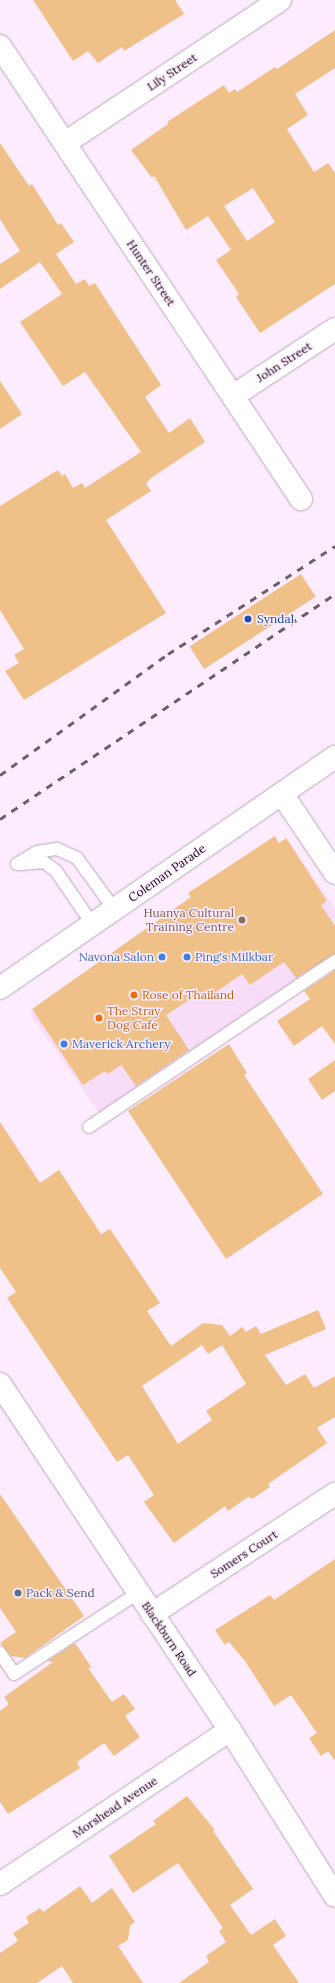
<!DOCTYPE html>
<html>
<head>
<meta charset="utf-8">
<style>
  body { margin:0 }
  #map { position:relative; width:335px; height:1983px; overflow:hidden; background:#fdecfe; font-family:Lora,serif }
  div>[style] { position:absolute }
  .built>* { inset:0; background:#f8ddf9 }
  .building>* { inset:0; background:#efc189; transform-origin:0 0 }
  .roads { filter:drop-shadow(0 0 1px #bca8be) drop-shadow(0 0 1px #bca8be) }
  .service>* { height:12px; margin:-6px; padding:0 6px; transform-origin:6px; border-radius:6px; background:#fff }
  .minor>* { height:22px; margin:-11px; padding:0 11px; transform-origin:11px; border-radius:11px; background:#fff }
  .tertiary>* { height:22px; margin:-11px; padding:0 11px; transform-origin:11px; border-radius:11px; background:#fff }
  .primary>* { height:22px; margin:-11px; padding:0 11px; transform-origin:11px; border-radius:11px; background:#fff }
  .rail>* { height:3px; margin-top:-1.5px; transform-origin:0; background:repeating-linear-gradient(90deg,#6a5f6b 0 7px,transparent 0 14px) }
  .dots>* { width:11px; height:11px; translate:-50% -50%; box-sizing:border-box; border:2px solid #fdecfe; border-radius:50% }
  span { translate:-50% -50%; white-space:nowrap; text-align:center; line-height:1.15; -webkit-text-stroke:3px #fdecfe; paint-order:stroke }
  .street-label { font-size:12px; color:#130c13 }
  .transit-label { font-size:12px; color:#164399 }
  .left { translate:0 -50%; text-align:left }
  .education-label { font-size:12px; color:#785e54 }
  .right { translate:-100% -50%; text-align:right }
  .shop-label { font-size:12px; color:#366cbe }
  .food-label { font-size:12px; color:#c56008 }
  .service-label { font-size:12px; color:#4e5e75 }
</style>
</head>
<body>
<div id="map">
  <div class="built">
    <i style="clip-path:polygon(288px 840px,335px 908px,335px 956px,100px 1114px,30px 1014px)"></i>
  </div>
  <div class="building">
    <i style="clip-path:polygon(33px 0,175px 0,184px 14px,124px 51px,122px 47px,98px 63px,88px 51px,73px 61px)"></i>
    <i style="clip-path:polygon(evenodd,335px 30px,335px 68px,295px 94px,308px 115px,287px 129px,314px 172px,328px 163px,335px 173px,335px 284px,260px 333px,236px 297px,239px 294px,216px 260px,231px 250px,208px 216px,186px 230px,154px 176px,152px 178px,131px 150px,168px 124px,167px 122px,224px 85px,229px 93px,235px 89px,237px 92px,275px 67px,277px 69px,335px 30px,253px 188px,275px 222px,247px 241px,224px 206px,253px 188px)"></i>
    <i style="clip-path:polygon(0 143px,29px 186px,32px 184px,58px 225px,61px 223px,74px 242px,56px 254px,76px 284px,85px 279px,89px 286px,95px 283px,161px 385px,145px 397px,169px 433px,190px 418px,205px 442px,151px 478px,146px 484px,151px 491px,106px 520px,166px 613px,24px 700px,5px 671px,19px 663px,14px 655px,24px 649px,0 610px,0 506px,58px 470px,62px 476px,65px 474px,73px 488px,82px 483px,85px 488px,141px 452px,85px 372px,63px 386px,20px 322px,62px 294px,40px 262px,0 289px,0 264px,20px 251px,0 219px)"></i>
    <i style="clip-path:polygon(0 381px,22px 414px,0 429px)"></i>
    <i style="left:301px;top:574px;width:27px;height:133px;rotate:57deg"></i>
    <i style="clip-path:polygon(275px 836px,279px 843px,286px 838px,327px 901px,321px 905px,335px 926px,335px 954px,296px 978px,284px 962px,250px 985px,242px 974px,206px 999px,202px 992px,166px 1015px,189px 1050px,136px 1086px,121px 1065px,108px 1074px,105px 1071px,83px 1085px,32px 1009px,191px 897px,188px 893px)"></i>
    <i style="clip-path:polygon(335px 970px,335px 1044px,322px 1026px,294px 1046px,277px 1021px,310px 999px,304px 991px)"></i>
    <i style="clip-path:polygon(229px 1044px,247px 1073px,244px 1075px,323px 1194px,226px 1259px,128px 1111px)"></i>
    <i style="clip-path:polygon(335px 1060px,335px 1091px,322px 1100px,308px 1079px)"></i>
    <i style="clip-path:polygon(evenodd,0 1122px,40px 1183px,59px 1170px,101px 1234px,110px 1229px,160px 1303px,147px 1311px,171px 1346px,203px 1323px,222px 1325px,230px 1336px,242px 1327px,246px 1332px,256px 1326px,261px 1334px,318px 1310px,326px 1329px,265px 1355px,286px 1385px,305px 1374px,314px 1388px,335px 1376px,335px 1417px,317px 1428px,327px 1443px,268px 1484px,270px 1487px,252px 1499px,248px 1497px,228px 1511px,225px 1506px,174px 1543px,144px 1502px,154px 1495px,128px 1455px,117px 1462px,7px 1298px,16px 1292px,0 1268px,0 1122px,202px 1345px,208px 1354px,222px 1345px,246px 1384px,206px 1411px,212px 1420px,178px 1444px,142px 1386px,202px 1345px)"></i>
    <i style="clip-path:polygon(0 1494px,84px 1616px,25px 1658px,11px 1656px,0 1643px,16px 1632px,0 1608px)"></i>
    <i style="clip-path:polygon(335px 1559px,335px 1761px,328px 1751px,321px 1756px,309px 1738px,317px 1733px,291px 1695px,274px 1706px,245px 1661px,229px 1642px,225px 1645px,215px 1630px,270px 1595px,274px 1600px)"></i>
    <i style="clip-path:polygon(75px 1643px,92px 1668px,88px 1668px,112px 1702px,124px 1694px,135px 1709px,125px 1716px,140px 1737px,114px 1756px,104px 1743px,77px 1762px,80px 1768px,8px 1814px,0 1802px,0 1711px,9px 1704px,4px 1697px,53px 1662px,47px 1661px)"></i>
    <i style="clip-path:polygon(187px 1796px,215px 1830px,213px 1831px,253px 1889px,230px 1905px,251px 1935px,275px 1919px,286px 1936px,273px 1945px,299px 1983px,179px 1983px,209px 1962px,206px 1956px,226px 1942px,219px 1931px,223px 1928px,178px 1863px,133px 1893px,109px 1856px,156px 1824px,153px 1821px)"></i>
    <i style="clip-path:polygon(80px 1886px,92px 1903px,112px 1888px,135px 1922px,130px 1926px,128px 1940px,118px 1946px,143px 1983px,73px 1983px,62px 1966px,37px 1983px,0 1983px,0 1953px,18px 1941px,13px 1933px,29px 1923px,26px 1917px,40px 1908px,43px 1912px)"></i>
  </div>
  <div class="roads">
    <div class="service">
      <i style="left:17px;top:864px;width:23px;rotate:-31deg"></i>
      <i style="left:37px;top:852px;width:20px;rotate:-9deg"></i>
      <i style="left:57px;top:849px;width:22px;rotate:24deg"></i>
      <i style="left:77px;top:858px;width:63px;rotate:54deg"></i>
      <i style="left:20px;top:864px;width:24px;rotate:-5deg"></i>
      <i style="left:44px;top:862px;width:15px;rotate:37deg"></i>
      <i style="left:56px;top:871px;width:65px;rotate:55.6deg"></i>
      <i style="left:89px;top:1127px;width:297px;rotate:-34deg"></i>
      <i style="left:0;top:1653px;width:25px;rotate:56deg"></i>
      <i style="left:14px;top:1674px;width:148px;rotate:-33.2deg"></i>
    </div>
    <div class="minor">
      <i style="left:0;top:46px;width:544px;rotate:56.4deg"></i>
      <i style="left:65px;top:143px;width:258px;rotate:-33.6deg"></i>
      <i style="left:233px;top:396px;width:122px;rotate:-33.3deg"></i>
      <i style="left:282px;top:794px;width:95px;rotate:56.1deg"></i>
      <i style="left:152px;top:1614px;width:219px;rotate:-33.3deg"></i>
      <i style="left:0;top:1884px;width:277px;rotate:-33.8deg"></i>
    </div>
    <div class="tertiary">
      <i style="left:0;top:988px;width:407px;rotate:-34.6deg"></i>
    </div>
    <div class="primary">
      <i style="left:0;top:1384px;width:415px;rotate:56.4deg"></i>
      <i style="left:230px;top:1730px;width:196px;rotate:57.7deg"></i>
    </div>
  </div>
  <div class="rail">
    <i style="left:0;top:775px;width:207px;rotate:-35.8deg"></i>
    <i style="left:168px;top:654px;width:199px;rotate:-32.9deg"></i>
    <i style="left:0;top:819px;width:404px;rotate:-33.9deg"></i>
  </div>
  <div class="dots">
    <i style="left:248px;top:619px;background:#1a4fb4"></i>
    <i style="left:242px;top:920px;background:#8d6e63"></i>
    <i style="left:162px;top:957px;background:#3f7fe0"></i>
    <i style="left:187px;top:957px;background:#3f7fe0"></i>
    <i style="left:134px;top:995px;background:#e8710a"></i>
    <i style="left:99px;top:1018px;background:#e8710a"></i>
    <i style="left:64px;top:1044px;background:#3f7fe0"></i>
    <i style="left:18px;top:1593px;background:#5c6f8a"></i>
  </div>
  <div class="street-label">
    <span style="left:172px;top:72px;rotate:-34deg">Lily Street</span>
    <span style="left:151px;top:273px;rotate:56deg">Hunter Street</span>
    <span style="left:284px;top:362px;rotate:-33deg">John Street</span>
    <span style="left:167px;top:873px;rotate:-35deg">Coleman Parade</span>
    <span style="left:244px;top:1554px;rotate:-33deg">Somers Court</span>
    <span style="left:169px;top:1639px;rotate:56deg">Blackburn Road</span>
    <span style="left:115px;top:1807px;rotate:-34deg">Morshead Avenue</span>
  </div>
  <div class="transit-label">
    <span class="left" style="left:257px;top:619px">Syndal</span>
  </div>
  <div class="education-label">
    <span class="right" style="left:234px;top:920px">Huanya Cultural<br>Training Centre</span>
  </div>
  <div class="shop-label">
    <span class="right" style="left:154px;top:957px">Navona Salon</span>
    <span class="left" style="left:195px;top:957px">Ping's Milkbar</span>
    <span class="left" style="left:72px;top:1044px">Maverick Archery</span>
  </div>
  <div class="food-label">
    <span class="left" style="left:142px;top:995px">Rose of Thailand</span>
    <span class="left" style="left:107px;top:1018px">The Stray<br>Dog Cafe</span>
  </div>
  <div class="service-label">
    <span class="left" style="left:26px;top:1593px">Pack &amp; Send</span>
  </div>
</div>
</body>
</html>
